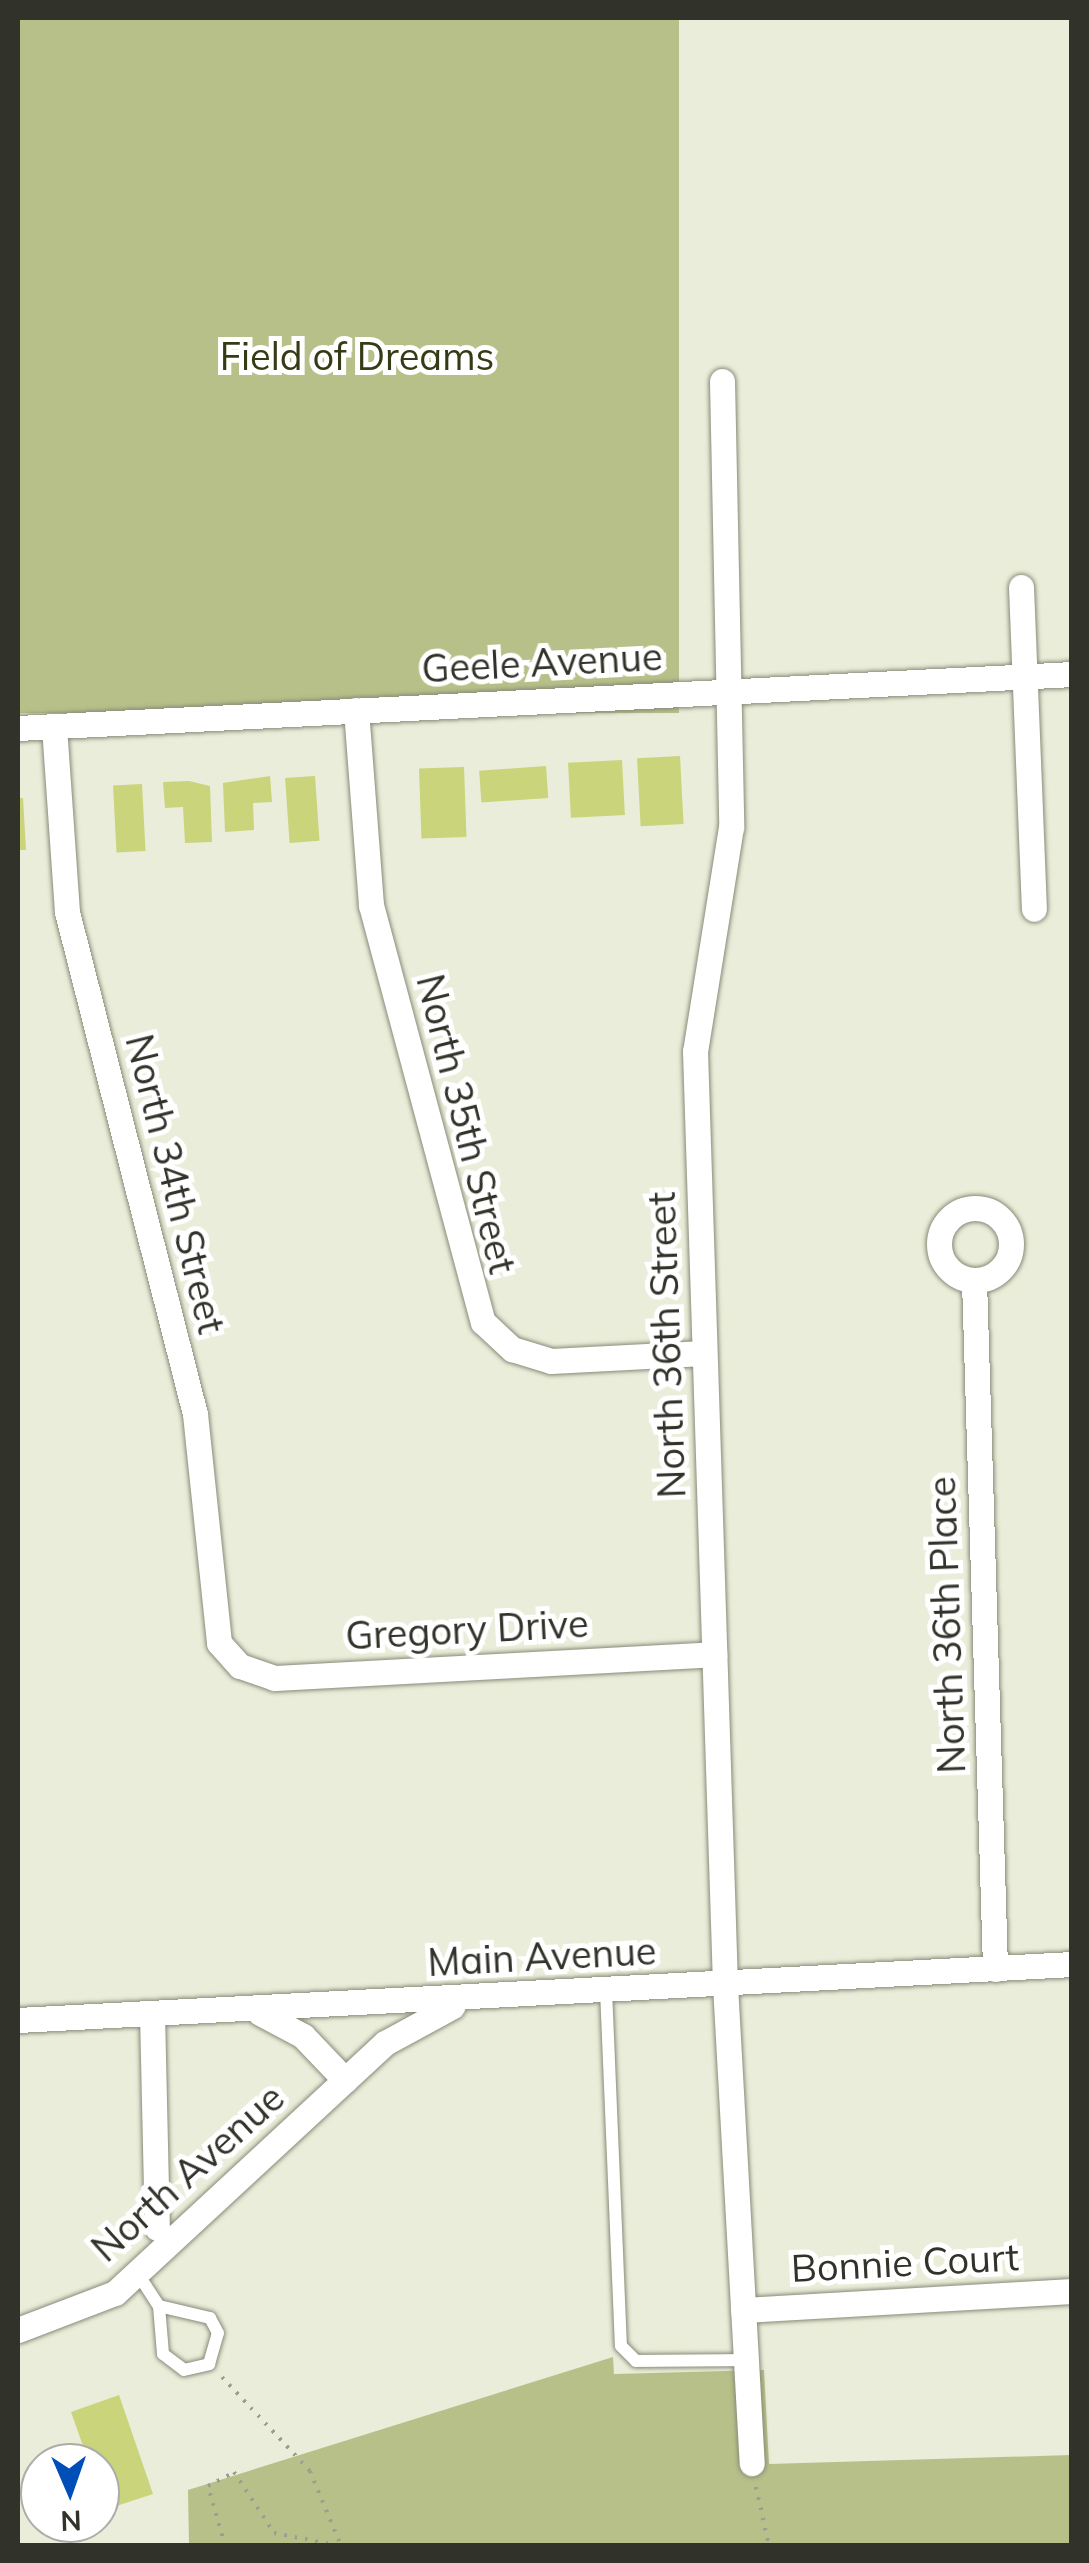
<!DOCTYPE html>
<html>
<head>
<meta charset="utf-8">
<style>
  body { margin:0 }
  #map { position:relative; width:1089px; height:2563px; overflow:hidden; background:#eaedd9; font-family:Mulish,sans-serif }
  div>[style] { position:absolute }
  .green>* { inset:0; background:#b8c089; transform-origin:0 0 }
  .building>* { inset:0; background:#c9d47b; transform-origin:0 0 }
  .path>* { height:4px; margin-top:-2px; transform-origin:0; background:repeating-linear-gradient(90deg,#9b9d8e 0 2.5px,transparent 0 10.5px) }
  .roads { filter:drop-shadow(0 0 2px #888b79) drop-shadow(0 0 2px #888b79) }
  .service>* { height:12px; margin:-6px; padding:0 6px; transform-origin:6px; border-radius:6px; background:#fff }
  .minor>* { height:25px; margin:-12.5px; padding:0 12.5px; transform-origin:12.5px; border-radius:12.5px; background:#fff }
  .minor>.ring { margin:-12.5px; padding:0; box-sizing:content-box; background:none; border:25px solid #fff; border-radius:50% }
  span { translate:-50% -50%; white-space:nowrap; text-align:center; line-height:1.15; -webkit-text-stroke:10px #fff; paint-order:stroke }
  .park-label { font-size:38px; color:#363b15 }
  .street-label { font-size:38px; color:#31322a }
  .frame { position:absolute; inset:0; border:20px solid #31322a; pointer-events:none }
  .north { position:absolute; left:20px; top:2443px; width:100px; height:100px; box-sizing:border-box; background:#fff; border:2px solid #adadaa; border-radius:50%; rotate:178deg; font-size:28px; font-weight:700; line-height:40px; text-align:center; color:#31322a }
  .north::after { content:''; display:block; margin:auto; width:35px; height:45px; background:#004fb9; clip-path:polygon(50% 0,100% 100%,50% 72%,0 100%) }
</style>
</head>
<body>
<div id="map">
  <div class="green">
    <i style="left:18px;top:18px;width:661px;height:695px"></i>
    <i style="clip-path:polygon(613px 2357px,614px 2374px,764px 2370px,769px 2464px,1071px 2455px,1071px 2545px,189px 2545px,188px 2490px)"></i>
  </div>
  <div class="building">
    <i style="left:680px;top:756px;width:68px;height:43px;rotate:87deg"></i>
    <i style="left:622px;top:760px;width:55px;height:54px;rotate:87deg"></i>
    <i style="left:546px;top:766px;width:32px;height:67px;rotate:86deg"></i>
    <i style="left:464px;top:767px;width:70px;height:45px;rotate:88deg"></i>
    <i style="clip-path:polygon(270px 776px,272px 802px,253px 803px,254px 830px,225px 832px,223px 783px)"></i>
    <i style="left:315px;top:776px;width:65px;height:30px;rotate:86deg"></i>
    <i style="clip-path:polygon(189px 781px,210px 786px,212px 842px,185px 843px,183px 807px,165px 808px,163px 782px)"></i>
    <i style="left:142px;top:784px;width:67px;height:29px;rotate:87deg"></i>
    <i style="clip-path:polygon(18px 798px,23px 798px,26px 850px,18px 850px)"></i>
    <i style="clip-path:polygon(119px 2395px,153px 2494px,101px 2511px,100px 2463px,89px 2463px,71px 2412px)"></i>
  </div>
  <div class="path">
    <i style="left:222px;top:2377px;width:129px;rotate:46.9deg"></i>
    <i style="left:310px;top:2471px;width:76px;rotate:67.5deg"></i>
    <i style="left:756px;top:2487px;width:60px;rotate:77.6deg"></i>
    <i style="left:225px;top:2546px;width:62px;rotate:-105.8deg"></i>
    <i style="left:208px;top:2486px;width:30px;rotate:-28deg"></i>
    <i style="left:234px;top:2472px;width:73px;rotate:56.7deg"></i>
    <i style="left:274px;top:2533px;width:68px;rotate:11deg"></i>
  </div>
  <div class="roads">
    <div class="service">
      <i style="left:606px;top:1990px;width:356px;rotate:87.6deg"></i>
      <i style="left:621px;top:2346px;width:21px;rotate:45deg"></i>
      <i style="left:636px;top:2361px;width:110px;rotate:-0.5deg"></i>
      <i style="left:138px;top:2274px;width:38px;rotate:57deg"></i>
      <i style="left:159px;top:2306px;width:48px;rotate:85.2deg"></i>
      <i style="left:163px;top:2354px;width:26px;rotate:37deg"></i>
      <i style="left:184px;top:2370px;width:26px;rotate:-13deg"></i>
      <i style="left:209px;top:2364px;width:32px;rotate:-74deg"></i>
      <i style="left:218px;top:2333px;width:17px;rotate:-118deg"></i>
      <i style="left:210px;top:2318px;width:52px;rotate:-166.8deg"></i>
    </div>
    <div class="minor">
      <i style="left:722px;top:381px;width:446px;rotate:88.8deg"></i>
      <i style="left:731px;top:827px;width:227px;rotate:99.1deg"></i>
      <i style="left:695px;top:1051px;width:934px;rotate:88.16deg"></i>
      <i style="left:725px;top:1985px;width:479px;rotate:86.8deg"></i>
      <i style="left:1021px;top:587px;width:322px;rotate:87.7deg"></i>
      <i style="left:356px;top:710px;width:196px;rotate:85.6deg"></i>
      <i style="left:371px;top:905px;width:432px;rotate:75deg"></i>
      <i style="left:483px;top:1322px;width:40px;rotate:43deg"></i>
      <i style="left:512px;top:1349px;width:41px;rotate:17.1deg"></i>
      <i style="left:551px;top:1361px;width:153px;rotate:-3deg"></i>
      <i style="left:54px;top:726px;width:186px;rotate:86deg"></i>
      <i style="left:67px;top:912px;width:518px;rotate:75.7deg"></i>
      <i style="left:195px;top:1414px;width:230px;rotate:84deg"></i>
      <i style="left:219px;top:1643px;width:31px;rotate:48deg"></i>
      <i style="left:240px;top:1666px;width:36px;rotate:19deg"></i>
      <i style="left:274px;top:1678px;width:441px;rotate:-3.1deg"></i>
      <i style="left:18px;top:728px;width:1055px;rotate:-2.93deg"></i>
      <i class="ring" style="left:939px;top:1208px;width:47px;height:47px"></i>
      <i style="left:974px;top:1280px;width:689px;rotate:88.25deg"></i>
      <i style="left:152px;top:2013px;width:215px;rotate:88.7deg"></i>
      <i style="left:260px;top:2013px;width:49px;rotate:28.1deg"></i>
      <i style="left:303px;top:2036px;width:61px;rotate:46.3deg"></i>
      <i style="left:18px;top:2020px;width:1055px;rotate:-3.04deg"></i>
      <i style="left:743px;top:2310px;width:330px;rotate:-3.3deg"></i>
      <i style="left:18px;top:2330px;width:104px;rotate:-20.9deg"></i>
      <i style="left:115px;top:2293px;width:368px;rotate:-42.8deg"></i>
      <i style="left:385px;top:2043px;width:77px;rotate:-28.6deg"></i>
    </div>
  </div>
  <div class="park-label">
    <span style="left:357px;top:357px">Field of Dreams</span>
  </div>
  <div class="street-label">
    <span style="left:542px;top:663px;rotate:-3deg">Geele Avenue</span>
    <span style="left:466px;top:1124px;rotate:76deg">North 35th Street</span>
    <span style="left:175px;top:1184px;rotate:76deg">North 34th Street</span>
    <span style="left:667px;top:1345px;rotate:-92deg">North 36th Street</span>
    <span style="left:947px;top:1625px;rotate:-92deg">North 36th Place</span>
    <span style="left:467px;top:1630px;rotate:-3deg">Gregory Drive</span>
    <span style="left:542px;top:1957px;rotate:-3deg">Main Avenue</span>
    <span style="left:188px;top:2173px;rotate:-42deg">North Avenue</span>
    <span style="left:905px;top:2263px;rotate:-3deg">Bonnie Court</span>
  </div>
  <div class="frame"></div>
  <div class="north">N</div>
</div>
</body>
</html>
